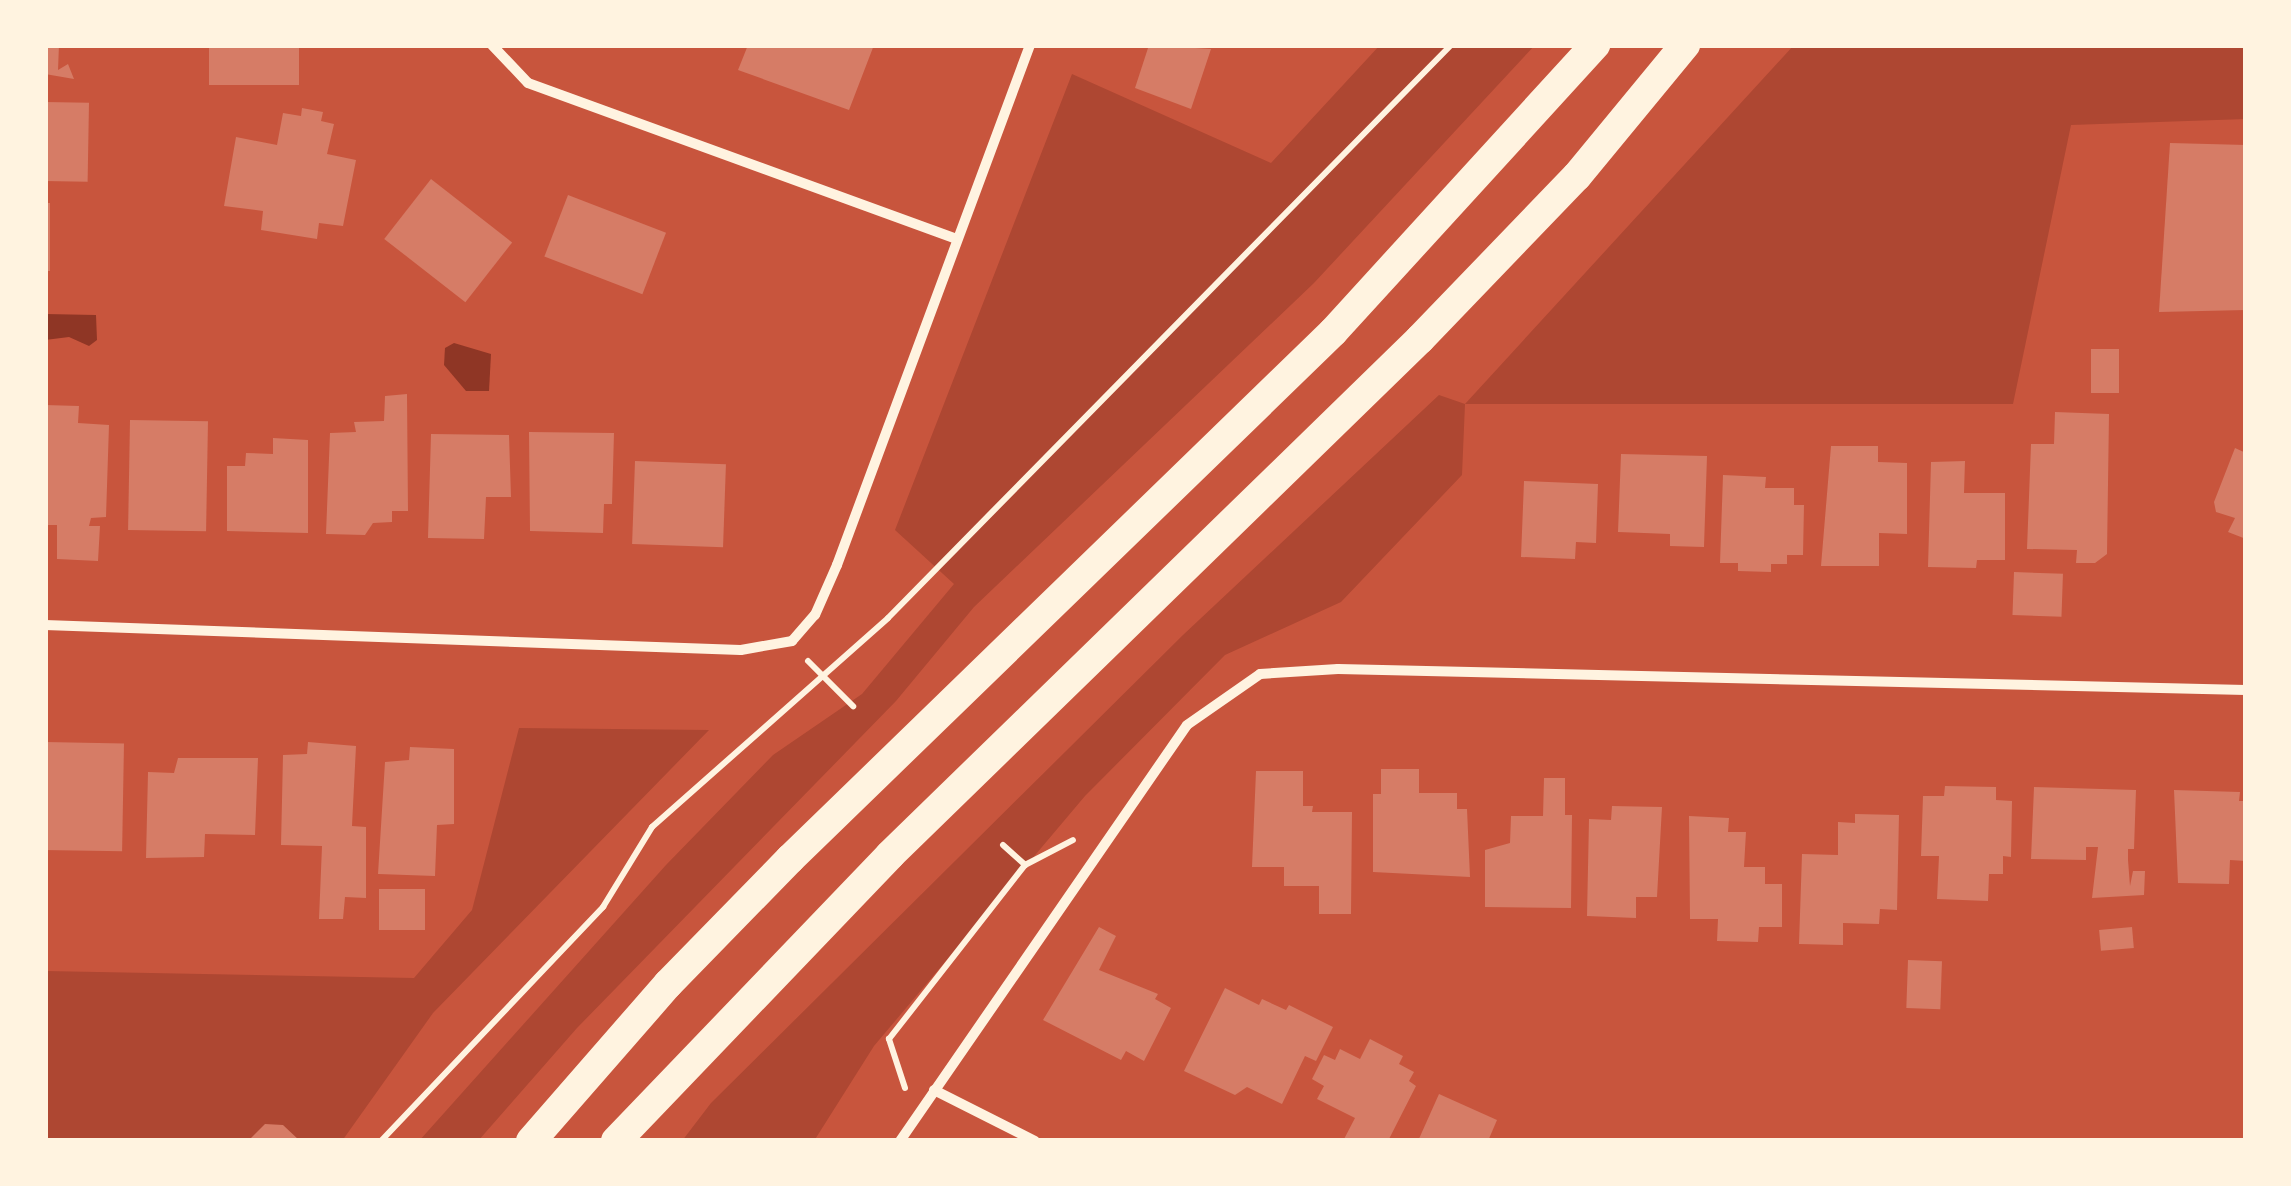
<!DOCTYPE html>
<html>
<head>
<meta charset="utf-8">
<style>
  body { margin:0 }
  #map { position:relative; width:2291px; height:1186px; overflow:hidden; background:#c8553d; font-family:"DM Sans",sans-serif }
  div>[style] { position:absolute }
  .green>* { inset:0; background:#ae4732 }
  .water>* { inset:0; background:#8f3625 }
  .building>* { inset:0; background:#d67c66; transform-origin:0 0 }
  .path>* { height:6px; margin:-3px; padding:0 3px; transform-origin:3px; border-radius:3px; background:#fff3e0 }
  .minor>* { height:10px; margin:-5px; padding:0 5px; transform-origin:5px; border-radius:5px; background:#fff3e0 }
  .motorway>* { height:30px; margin:-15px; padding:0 15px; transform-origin:15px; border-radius:15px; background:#fff3e0 }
  span { translate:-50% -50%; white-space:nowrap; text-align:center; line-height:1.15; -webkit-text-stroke:8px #fff3e0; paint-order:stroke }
  .frame { position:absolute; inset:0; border:48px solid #fff3e0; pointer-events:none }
</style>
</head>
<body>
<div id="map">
  <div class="green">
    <i style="clip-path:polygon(1380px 45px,1535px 45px,1314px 283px,974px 607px,896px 701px,577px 1028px,478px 1141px,419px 1141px,666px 865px,773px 755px,862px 694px,954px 584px,895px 530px,1072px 74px,1271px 163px)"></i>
    <i style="clip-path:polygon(1794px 45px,2246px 45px,2246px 119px,2071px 125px,2013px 404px,1465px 404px,1462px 475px,1341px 602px,1225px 655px,1085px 796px,874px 1046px,814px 1141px,682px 1141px,711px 1103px,1183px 635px,1439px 395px,1465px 404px)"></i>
    <i style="clip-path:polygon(519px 728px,709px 730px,433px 1013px,342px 1141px,45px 1141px,45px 971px,414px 978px,472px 910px)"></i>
  </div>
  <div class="water">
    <i style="clip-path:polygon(45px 314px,96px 315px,97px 340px,89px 346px,69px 337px,45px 340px)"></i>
    <i style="clip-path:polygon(454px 343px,491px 354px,489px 391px,466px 391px,444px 365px,445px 348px)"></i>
  </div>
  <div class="building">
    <i style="clip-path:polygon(45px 45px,59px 45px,58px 70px,68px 64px,74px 79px,45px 74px)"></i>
    <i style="left:209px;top:45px;width:90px;height:40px"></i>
    <i style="clip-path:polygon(748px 45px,802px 46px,874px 45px,849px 110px,738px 70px)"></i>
    <i style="clip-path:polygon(1149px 45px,1211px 49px,1191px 109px,1135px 88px)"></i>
    <i style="left:45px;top:102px;width:44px;height:79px;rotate:1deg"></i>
    <i style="clip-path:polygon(302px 108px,323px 112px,321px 121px,334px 124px,327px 154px,356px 160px,343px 226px,319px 223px,317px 239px,261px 230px,263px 211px,224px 206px,236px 137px,277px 145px,283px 113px,301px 116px)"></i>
    <i style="clip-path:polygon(2170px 143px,2246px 145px,2246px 310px,2159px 312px)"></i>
    <i style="left:431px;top:179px;width:103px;height:76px;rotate:38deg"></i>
    <i style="left:568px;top:195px;width:105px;height:66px;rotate:21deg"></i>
    <i style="left:45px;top:203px;width:5px;height:68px"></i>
    <i style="left:2091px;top:349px;width:28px;height:44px"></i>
    <i style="clip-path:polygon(407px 394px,408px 511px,392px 511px,392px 522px,373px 523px,365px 535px,326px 534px,330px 433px,356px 432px,354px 422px,384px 421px,385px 396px)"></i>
    <i style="clip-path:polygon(45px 405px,79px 406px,78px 423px,109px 425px,106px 517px,91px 518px,89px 526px,100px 526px,98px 561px,57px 559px,57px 525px,47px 525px,45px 518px)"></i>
    <i style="clip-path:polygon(2055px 412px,2109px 414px,2107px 554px,2095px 563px,2076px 563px,2077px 550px,2027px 549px,2031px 444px,2054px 444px)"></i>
    <i style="left:130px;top:420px;width:78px;height:110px;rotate:1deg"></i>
    <i style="clip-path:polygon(529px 432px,614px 433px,612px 504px,604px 504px,603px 533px,530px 531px)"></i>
    <i style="clip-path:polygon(431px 434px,509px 435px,511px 497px,486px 497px,484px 539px,428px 538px)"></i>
    <i style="clip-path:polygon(273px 438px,308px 440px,308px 533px,227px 531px,227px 466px,245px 466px,246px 453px,273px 454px)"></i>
    <i style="clip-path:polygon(1831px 446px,1878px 446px,1878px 462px,1907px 463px,1907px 534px,1879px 533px,1879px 566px,1821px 566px)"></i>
    <i style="clip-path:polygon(2235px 448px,2246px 453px,2246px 539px,2228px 532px,2235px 518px,2216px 512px,2214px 502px)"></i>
    <i style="clip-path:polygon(1621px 454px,1707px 456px,1704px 547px,1670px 546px,1670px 534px,1618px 532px)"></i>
    <i style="left:635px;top:461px;width:91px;height:83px;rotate:2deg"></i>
    <i style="clip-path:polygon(1965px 461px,1964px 493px,2005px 493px,2005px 560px,1977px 560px,1976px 568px,1928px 567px,1931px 462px)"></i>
    <i style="clip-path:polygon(1723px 475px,1766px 477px,1765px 488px,1794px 488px,1794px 505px,1804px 505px,1803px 555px,1787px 555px,1787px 564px,1771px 564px,1771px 572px,1738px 571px,1738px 563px,1720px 563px)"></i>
    <i style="clip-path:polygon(1524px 481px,1598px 484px,1596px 543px,1576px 542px,1575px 559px,1521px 557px)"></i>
    <i style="left:2014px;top:572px;width:49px;height:43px;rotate:2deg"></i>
    <i style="left:45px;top:742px;width:79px;height:108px;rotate:1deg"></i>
    <i style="clip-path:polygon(308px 742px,356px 746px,352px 826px,366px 827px,366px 898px,345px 897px,343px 919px,319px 919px,322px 846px,281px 845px,283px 755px,307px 754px)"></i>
    <i style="clip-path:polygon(410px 747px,454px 749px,454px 824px,437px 825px,435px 876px,378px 874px,385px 762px,409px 760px)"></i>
    <i style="clip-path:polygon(178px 758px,258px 758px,255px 835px,205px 834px,204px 857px,146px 858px,148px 772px,174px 773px)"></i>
    <i style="clip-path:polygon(1381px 769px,1419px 769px,1419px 793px,1457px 793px,1457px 809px,1467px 809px,1470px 877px,1373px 872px,1373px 794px,1381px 794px)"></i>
    <i style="clip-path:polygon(1256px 771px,1303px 771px,1303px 806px,1313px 806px,1312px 812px,1352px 812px,1351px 914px,1319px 914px,1319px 886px,1284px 886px,1284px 867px,1252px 867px)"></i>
    <i style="clip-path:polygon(1544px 778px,1565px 778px,1565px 815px,1572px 815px,1571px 908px,1485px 907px,1485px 850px,1510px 843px,1511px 816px,1543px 816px)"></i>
    <i style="clip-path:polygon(1945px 786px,1996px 787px,1996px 800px,2012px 801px,2011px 857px,2003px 856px,2003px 874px,1989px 874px,1988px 901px,1937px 899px,1939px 856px,1921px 856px,1923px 796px,1944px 796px)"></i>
    <i style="clip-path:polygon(2034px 787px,2136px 790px,2134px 849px,2128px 849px,2128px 860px,2130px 886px,2133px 871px,2145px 871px,2144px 895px,2092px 898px,2098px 847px,2086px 847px,2086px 860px,2031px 859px)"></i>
    <i style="clip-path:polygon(2174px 790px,2240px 792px,2239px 801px,2246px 801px,2246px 861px,2230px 860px,2229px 884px,2178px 883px)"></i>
    <i style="clip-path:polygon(1612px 806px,1662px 807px,1657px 897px,1636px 897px,1636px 918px,1587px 916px,1589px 819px,1611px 820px)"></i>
    <i style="clip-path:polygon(1855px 814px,1899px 815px,1897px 910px,1880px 909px,1879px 924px,1843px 923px,1843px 945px,1799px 944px,1802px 854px,1838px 855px,1838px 822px,1855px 823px)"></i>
    <i style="clip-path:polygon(1689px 816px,1729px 818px,1728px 832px,1746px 832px,1744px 867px,1765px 867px,1765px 884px,1782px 884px,1782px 927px,1759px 927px,1758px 942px,1717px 941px,1718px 919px,1690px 919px)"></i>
    <i style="left:379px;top:889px;width:46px;height:41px"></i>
    <i style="clip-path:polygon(1099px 927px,1116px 936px,1099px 970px,1158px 994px,1155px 999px,1171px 1008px,1144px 1061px,1126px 1051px,1121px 1060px,1043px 1020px)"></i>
    <i style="left:2132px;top:927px;width:21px;height:33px;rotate:85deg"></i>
    <i style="left:1908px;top:960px;width:34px;height:48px;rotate:2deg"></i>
    <i style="clip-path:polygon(1225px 988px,1259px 1005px,1262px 999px,1286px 1010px,1289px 1005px,1333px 1027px,1316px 1061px,1305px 1056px,1282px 1104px,1247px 1087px,1235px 1095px,1184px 1071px)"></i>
    <i style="clip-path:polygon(1370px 1039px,1403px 1056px,1399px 1064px,1414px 1072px,1409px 1081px,1416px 1086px,1388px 1141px,1343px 1141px,1355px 1118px,1317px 1099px,1324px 1086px,1312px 1079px,1324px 1055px,1335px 1060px,1340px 1049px,1360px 1059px)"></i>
    <i style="clip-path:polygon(1439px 1094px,1497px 1120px,1488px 1141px,1418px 1141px)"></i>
    <i style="clip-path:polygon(265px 1124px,283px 1125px,300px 1141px,248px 1141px)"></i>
  </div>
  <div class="path">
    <i style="left:808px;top:661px;width:64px;rotate:45deg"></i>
    <i style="left:1003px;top:845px;width:30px;rotate:42deg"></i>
    <i style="left:1025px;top:865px;width:54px;rotate:-27.5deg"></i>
    <i style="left:905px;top:1088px;width:52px;rotate:-108.1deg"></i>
    <i style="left:889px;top:1039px;width:221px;rotate:-52deg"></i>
    <i style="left:381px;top:1141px;width:323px;rotate:-46.5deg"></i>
    <i style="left:603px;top:907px;width:94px;rotate:-58.5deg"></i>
    <i style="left:652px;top:827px;width:315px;rotate:-41.5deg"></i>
    <i style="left:888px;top:618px;width:803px;rotate:-45.5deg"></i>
  </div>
  <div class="minor">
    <i style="left:492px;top:45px;width:52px;rotate:46.5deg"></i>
    <i style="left:528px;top:83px;width:454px;rotate:20deg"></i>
    <i style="left:45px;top:625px;width:696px;rotate:2.06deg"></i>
    <i style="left:741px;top:650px;width:52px;rotate:-10deg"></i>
    <i style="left:792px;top:641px;width:35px;rotate:-49deg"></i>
    <i style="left:815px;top:615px;width:55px;rotate:-66.3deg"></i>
    <i style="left:837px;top:565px;width:555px;rotate:-69.64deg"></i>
    <i style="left:934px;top:1090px;width:113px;rotate:26.8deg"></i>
    <i style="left:900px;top:1141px;width:505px;rotate:-55.4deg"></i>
    <i style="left:1187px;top:725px;width:89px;rotate:-34.9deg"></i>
    <i style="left:1260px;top:674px;width:78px;rotate:-3.7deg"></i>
    <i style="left:1338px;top:669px;width:908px;rotate:1.32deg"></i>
  </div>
  <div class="motorway">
    <i style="left:531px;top:1141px;width:208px;rotate:-48.9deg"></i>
    <i style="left:668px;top:984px;width:175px;rotate:-45.7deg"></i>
    <i style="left:790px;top:859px;width:757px;rotate:-44.14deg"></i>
    <i style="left:1333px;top:332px;width:389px;rotate:-47.6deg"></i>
    <i style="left:616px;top:1141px;width:396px;rotate:-46.2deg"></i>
    <i style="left:890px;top:855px;width:740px;rotate:-44.23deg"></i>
    <i style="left:1420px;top:339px;width:226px;rotate:-46.1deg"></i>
    <i style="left:1577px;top:176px;width:170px;rotate:-50.5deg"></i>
  </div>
  <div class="frame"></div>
</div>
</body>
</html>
